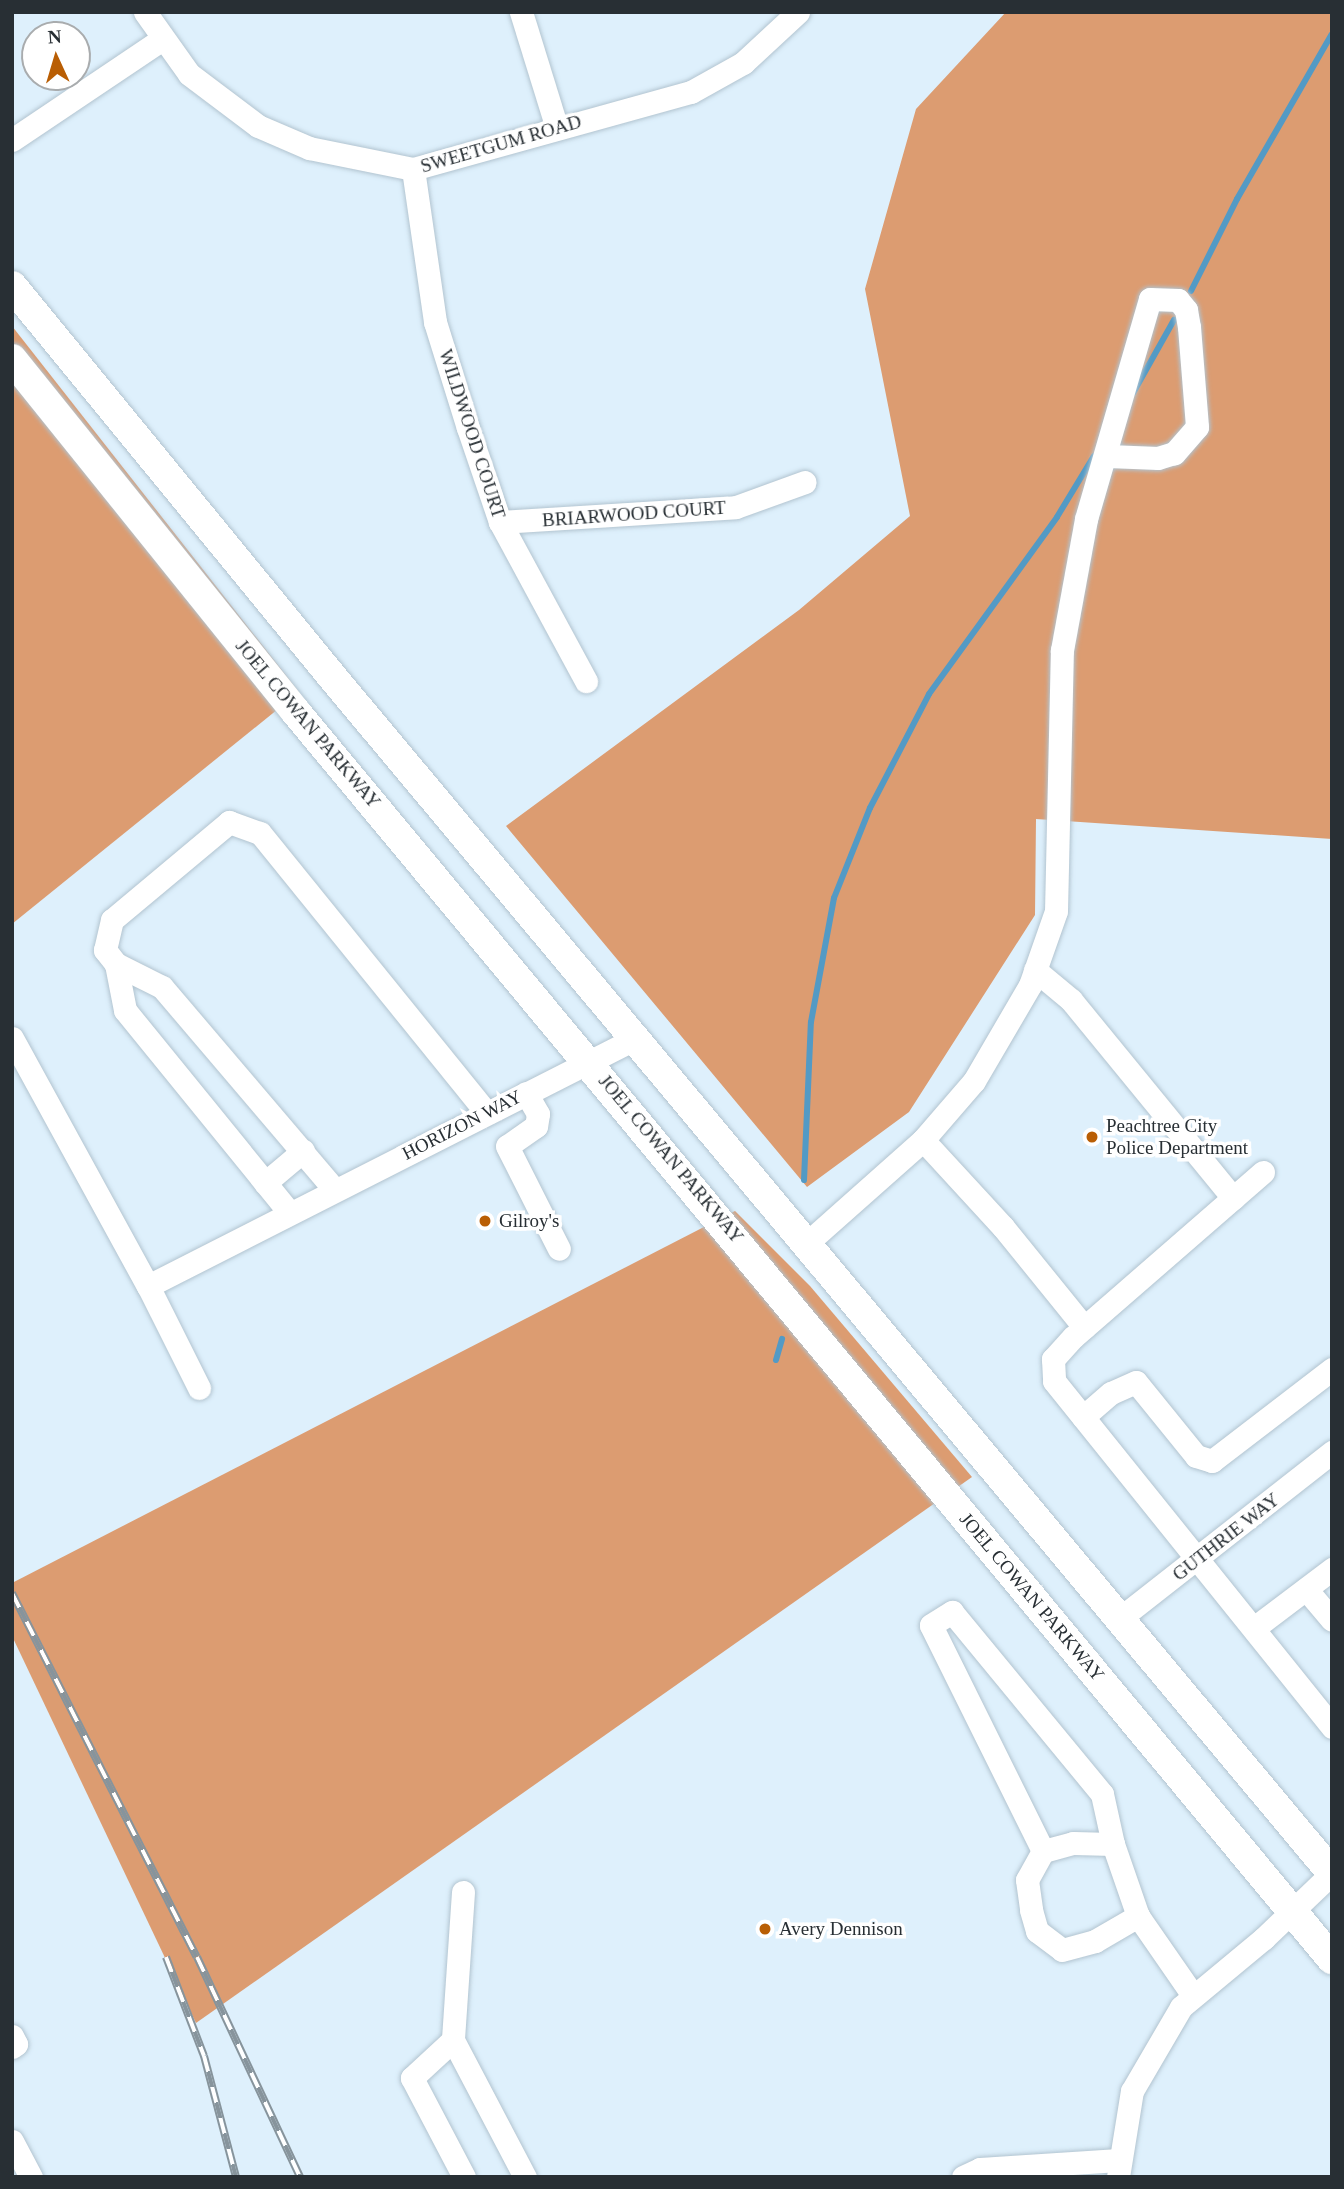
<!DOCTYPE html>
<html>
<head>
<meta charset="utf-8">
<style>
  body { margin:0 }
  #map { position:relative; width:1344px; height:2189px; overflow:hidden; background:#def0fc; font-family:Georgia,serif }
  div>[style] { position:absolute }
  .forest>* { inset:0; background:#dc9c71 }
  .stream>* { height:6px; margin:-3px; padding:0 3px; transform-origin:3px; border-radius:3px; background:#539ac5 }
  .roads { filter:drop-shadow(0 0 2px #b2c4d0) drop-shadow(0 0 2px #b2c4d0) }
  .minor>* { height:23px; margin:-11.5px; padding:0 11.5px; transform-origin:11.5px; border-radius:11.5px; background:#fff }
  .major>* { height:30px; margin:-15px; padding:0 15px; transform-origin:15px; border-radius:15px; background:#fff }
  .rail>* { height:8px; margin-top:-4px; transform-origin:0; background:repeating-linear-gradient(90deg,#fff 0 16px,#87949c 0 32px); box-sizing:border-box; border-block:2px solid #87949c }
  .dots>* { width:19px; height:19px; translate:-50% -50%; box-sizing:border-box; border:4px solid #fff; border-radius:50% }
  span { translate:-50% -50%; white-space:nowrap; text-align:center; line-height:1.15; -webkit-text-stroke:7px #fff; paint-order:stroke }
  .street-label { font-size:19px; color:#282f34 }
  .poi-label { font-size:19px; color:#282f34 }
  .left { translate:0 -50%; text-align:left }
  .frame { position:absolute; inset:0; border:14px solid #282f34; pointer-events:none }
  .north { position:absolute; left:21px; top:21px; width:70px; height:70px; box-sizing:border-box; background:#fff; border:2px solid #a9acae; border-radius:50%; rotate:356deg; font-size:19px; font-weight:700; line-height:28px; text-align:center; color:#282f34 }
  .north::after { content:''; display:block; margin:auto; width:24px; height:32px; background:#b95e04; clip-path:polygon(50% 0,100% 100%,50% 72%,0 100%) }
</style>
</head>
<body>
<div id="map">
  <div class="forest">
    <i style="clip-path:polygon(1006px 12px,1332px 12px,1332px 839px,1036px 819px,1035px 915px,909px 1112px,807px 1187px,506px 826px,799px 610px,910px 516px,865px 289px,916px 109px)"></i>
    <i style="clip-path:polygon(12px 326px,299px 692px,12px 924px)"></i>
    <i style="clip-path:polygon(735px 1211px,810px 1286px,972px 1477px,196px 2023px,12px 1636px,12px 1583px)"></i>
  </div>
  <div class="stream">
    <i style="left:1191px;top:291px;width:103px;rotate:-63.4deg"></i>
    <i style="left:1237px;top:199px;width:190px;rotate:-60.1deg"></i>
    <i style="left:1133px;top:393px;width:84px;rotate:-60.7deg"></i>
    <i style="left:804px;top:1180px;width:158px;rotate:-87.5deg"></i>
    <i style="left:811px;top:1022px;width:126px;rotate:-79.5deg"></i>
    <i style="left:834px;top:898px;width:97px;rotate:-68.2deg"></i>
    <i style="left:870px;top:808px;width:128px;rotate:-62.6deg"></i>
    <i style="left:929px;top:694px;width:218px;rotate:-54.1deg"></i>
    <i style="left:1057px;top:517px;width:71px;rotate:-58.8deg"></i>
    <i style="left:776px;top:1360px;width:22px;rotate:-74deg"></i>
  </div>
  <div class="roads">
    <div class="minor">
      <i style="left:145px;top:12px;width:76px;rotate:54.6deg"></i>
      <i style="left:189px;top:74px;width:86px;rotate:37deg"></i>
      <i style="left:258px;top:126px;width:56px;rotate:23.3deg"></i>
      <i style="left:309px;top:148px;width:106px;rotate:11.4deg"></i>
      <i style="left:413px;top:169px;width:288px;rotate:-15.5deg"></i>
      <i style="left:691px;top:92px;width:60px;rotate:-29.1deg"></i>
      <i style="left:743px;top:63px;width:75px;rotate:-42.8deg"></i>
      <i style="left:521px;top:12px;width:121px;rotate:72.8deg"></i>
      <i style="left:12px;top:140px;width:179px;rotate:-33.9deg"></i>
      <i style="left:413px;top:169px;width:155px;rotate:81.8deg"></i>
      <i style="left:435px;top:322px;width:111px;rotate:72.7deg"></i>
      <i style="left:468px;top:428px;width:99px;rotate:71.2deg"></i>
      <i style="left:500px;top:522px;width:181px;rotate:61.6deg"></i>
      <i style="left:500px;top:522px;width:236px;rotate:-3.6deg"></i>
      <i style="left:736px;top:507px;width:73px;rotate:-19.9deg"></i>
      <i style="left:116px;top:964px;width:51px;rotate:26.6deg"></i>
      <i style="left:162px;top:987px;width:265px;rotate:49.6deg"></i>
      <i style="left:1035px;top:970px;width:47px;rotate:39.8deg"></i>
      <i style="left:1071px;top:1000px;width:256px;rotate:50.7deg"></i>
      <i style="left:12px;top:1038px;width:283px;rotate:61.3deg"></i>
      <i style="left:148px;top:1286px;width:547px;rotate:-26.94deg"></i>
      <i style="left:526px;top:1093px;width:24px;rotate:60deg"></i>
      <i style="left:538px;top:1114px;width:12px;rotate:99deg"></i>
      <i style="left:536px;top:1126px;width:35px;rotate:145deg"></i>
      <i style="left:507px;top:1146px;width:115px;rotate:63.2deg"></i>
      <i style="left:923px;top:1140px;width:118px;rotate:47.4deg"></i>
      <i style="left:1003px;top:1227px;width:129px;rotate:51deg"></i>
      <i style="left:1263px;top:1172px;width:252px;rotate:139deg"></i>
      <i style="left:1073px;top:1337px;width:30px;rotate:132deg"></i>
      <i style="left:1053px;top:1359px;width:22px;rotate:87deg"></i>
      <i style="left:1054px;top:1381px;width:444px;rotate:51.2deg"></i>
      <i style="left:265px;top:1183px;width:50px;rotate:-40.1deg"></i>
      <i style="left:289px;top:1212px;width:260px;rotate:-129.1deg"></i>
      <i style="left:125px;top:1010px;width:47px;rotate:-101.1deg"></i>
      <i style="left:116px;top:964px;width:18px;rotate:-128deg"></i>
      <i style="left:105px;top:950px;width:31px;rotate:-77deg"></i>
      <i style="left:112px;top:920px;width:153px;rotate:-39.9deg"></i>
      <i style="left:229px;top:822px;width:33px;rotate:20deg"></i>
      <i style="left:260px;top:833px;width:360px;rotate:51deg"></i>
      <i style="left:807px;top:1243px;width:155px;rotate:-41.6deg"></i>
      <i style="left:923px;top:1140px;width:78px;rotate:-49.2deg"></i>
      <i style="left:974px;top:1081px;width:111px;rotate:-59.7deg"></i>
      <i style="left:1030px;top:985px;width:78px;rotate:-70.6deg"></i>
      <i style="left:1056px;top:911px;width:261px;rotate:-88.7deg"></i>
      <i style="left:1062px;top:650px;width:133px;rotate:-79.6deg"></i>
      <i style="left:1086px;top:519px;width:229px;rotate:-73.8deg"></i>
      <i style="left:1150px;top:299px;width:28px;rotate:2deg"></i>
      <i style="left:1178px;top:300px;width:13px;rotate:51deg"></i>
      <i style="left:1186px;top:310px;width:17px;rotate:80deg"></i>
      <i style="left:1189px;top:327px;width:100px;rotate:85.4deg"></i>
      <i style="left:1197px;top:427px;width:35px;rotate:131deg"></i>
      <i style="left:1174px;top:453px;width:17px;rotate:163deg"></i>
      <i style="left:1158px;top:458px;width:50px;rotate:-177.7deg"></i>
      <i style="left:148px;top:1286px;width:114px;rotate:63.4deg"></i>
      <i style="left:1083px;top:1417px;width:37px;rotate:-41deg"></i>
      <i style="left:1111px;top:1393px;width:27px;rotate:-24deg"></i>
      <i style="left:1136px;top:1382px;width:95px;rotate:51deg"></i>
      <i style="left:1196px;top:1456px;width:17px;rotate:17deg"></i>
      <i style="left:1212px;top:1461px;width:151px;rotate:-37.5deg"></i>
      <i style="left:1306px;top:1589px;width:40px;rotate:50deg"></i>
      <i style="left:1119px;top:1619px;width:271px;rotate:-38.1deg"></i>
      <i style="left:1254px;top:1628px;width:98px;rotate:-37.1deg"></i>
      <i style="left:1113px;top:1844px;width:40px;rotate:-178.6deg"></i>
      <i style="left:1073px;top:1843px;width:31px;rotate:165deg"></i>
      <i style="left:1043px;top:1851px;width:252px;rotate:-116.4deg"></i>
      <i style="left:931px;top:1625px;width:25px;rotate:-32deg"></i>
      <i style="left:952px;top:1612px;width:236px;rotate:50.5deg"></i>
      <i style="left:1102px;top:1794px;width:51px;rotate:77.6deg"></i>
      <i style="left:1113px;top:1844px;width:76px;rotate:70.9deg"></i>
      <i style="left:1138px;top:1916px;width:95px;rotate:55.3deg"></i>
      <i style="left:1043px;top:1851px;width:33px;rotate:119deg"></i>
      <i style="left:1027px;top:1880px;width:30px;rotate:82deg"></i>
      <i style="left:1031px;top:1910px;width:22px;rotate:74deg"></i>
      <i style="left:1037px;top:1931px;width:31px;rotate:37deg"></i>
      <i style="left:1062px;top:1950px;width:34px;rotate:-15deg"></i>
      <i style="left:1095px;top:1941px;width:50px;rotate:-30.2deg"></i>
      <i style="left:463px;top:1892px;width:148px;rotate:93.9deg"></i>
      <i style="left:453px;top:2040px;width:155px;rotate:62.3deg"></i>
      <i style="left:12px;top:2036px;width:9px;rotate:63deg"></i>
      <i style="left:16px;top:2044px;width:5px;rotate:143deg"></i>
      <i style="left:453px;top:2040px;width:56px;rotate:137.2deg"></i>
      <i style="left:412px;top:2078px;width:112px;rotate:62.3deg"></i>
      <i style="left:12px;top:2141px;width:41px;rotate:62.2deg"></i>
      <i style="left:963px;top:2177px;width:19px;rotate:-25deg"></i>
      <i style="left:980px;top:2169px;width:139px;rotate:-3.7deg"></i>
      <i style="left:1118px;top:2177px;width:87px;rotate:-80.8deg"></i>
      <i style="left:1132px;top:2091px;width:97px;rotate:-59.7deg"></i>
      <i style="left:1181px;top:2007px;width:108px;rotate:-39.7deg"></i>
      <i style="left:1264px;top:1938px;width:94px;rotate:-43.7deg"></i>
    </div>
    <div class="major">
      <i style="left:12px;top:286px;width:508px;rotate:50.67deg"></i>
      <i style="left:334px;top:679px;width:1556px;rotate:50.11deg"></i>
      <i style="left:12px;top:359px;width:452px;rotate:51.2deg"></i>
      <i style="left:295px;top:711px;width:1623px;rotate:50.28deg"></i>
    </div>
  </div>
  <div class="rail">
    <i style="left:12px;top:1593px;width:408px;rotate:63.1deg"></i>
    <i style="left:197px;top:1957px;width:243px;rotate:64.9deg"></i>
    <i style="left:166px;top:1957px;width:106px;rotate:69deg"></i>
    <i style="left:204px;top:2056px;width:125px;rotate:75.2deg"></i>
  </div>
  <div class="dots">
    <i style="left:1092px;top:1137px;background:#b95e04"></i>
    <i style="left:485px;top:1221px;background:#b95e04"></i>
    <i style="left:765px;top:1929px;background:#b95e04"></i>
  </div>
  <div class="street-label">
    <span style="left:501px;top:144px;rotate:-16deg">SWEETGUM ROAD</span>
    <span style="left:472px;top:434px;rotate:72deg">WILDWOOD COURT</span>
    <span style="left:634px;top:514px;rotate:-4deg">BRIARWOOD COURT</span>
    <span style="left:308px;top:724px;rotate:50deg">JOEL COWAN PARKWAY</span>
    <span style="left:462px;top:1125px;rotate:-27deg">HORIZON WAY</span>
    <span style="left:671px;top:1159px;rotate:50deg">JOEL COWAN PARKWAY</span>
    <span style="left:1226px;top:1537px;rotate:-38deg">GUTHRIE WAY</span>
    <span style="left:1032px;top:1597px;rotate:50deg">JOEL COWAN PARKWAY</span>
  </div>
  <div class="poi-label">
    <span class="left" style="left:1106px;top:1137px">Peachtree City<br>Police Department</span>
    <span class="left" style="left:499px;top:1221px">Gilroy's</span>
    <span class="left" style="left:779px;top:1929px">Avery Dennison</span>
  </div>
  <div class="frame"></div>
  <div class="north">N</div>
</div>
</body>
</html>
